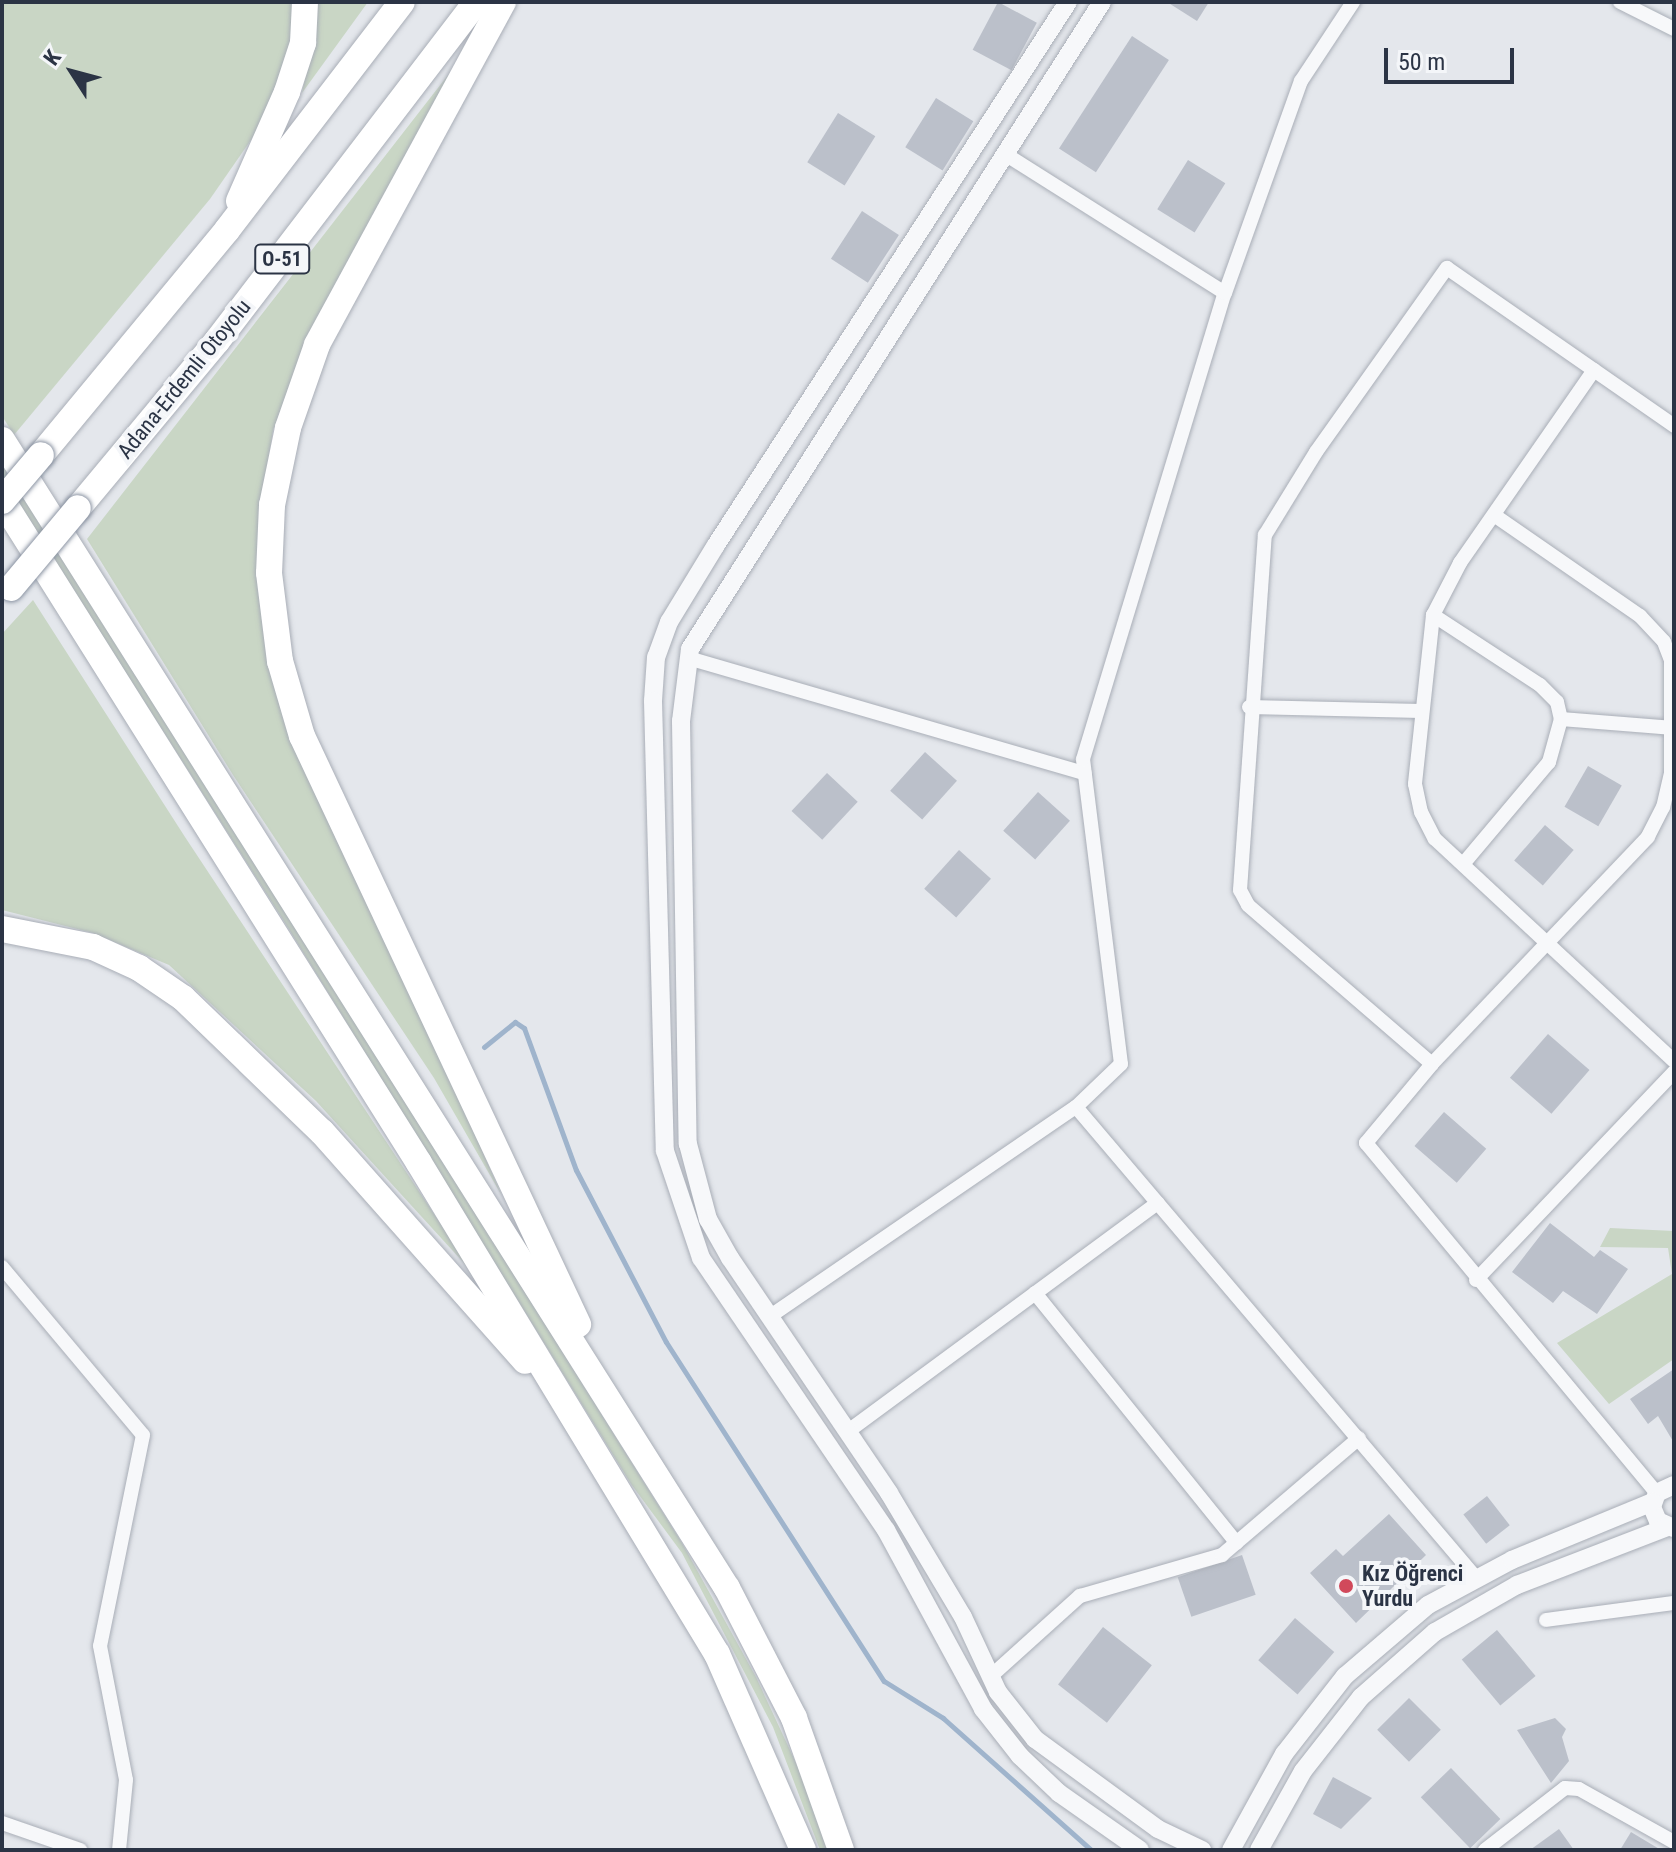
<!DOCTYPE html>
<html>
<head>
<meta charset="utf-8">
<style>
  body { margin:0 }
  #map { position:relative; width:1676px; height:1852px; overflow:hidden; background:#e4e7ec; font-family:"Roboto Condensed",sans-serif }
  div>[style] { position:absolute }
  .green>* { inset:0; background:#c9d6c5 }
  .stream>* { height:5px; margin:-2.5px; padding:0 2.5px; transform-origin:2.5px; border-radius:2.5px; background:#9fb4cc }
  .building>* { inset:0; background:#bbc0ca; transform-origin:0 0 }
  .roads { filter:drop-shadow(0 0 2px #a9aeb7) drop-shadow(0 0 2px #a9aeb7) }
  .minor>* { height:14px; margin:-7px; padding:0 7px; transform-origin:7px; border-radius:7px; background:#f7f8fa }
  .tertiary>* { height:18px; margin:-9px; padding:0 9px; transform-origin:9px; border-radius:9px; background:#f7f8fa }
  .motorway>* { height:26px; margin:-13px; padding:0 13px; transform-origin:13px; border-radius:13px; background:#fff }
  .bridges { filter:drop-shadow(0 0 2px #8b94a3) drop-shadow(0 0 2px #8b94a3) }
  .motorway-bridge>* { height:26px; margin:-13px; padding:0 13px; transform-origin:13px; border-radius:13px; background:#fff }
  .dots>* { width:22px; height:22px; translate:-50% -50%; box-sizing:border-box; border:4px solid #f4f6f9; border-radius:50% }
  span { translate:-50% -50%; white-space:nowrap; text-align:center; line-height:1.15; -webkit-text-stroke:8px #f4f6f9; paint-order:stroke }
  .shield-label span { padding:2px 6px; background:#f4f6f9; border:2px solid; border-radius:6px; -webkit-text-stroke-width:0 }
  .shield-label { font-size:20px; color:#2b3445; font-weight:700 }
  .street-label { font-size:22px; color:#2b3445 }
  .poi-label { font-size:22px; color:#2b3445; font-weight:700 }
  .left { translate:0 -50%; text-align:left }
  .frame { position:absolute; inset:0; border:4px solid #2b3445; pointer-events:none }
  .north { position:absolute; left:32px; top:32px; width:80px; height:80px; -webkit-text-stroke:6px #f4f6f9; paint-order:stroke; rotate:306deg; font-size:22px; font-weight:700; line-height:32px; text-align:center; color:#2b3445 }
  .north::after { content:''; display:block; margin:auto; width:28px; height:36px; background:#2b3445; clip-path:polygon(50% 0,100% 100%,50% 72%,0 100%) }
  .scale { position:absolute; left:1384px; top:48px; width:130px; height:36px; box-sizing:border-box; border:4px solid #2b3445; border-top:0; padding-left:10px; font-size:24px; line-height:28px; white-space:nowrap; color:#2b3445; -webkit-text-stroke:6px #f4f6f9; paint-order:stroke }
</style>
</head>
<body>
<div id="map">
  <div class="green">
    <i style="clip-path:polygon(2px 2px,295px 2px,289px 58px,267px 117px,210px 199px,14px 435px,2px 416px)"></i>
    <i style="clip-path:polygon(315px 2px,368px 2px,302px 93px,315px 28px)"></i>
    <i style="clip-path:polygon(462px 57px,306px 346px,273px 430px,260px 514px,267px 660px,502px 1196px,434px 1078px,233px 775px,87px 539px)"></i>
    <i style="clip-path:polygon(2px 456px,682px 1543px,756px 1677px,803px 1778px,828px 1850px,820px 1850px,773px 1727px,682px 1553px,631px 1484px,282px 918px,2px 478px)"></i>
    <i style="clip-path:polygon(33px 600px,185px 837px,473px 1273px,316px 1101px,169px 965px,93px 933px,2px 910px,2px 634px)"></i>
    <i style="clip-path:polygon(1610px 1228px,1674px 1231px,1674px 1359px,1609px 1404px,1557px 1343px,1672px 1274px,1668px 1248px,1600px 1247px)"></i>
  </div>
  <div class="stream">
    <i style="left:484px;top:1047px;width:40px;rotate:-39deg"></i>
    <i style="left:515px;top:1022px;width:11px;rotate:34deg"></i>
    <i style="left:524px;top:1028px;width:151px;rotate:69.9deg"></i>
    <i style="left:576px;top:1170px;width:194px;rotate:62.4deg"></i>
    <i style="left:666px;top:1342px;width:403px;rotate:57.3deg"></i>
    <i style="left:884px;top:1681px;width:70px;rotate:32.1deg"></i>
    <i style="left:943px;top:1718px;width:198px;rotate:41.7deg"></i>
  </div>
  <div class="building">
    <i style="left:998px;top:2px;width:44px;height:54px;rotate:28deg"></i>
    <i style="clip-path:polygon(1167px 2px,1209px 2px,1197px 21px)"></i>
    <i style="left:1132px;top:36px;width:44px;height:134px;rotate:33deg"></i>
    <i style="left:936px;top:98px;width:44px;height:58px;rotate:32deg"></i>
    <i style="left:838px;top:113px;width:44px;height:58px;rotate:32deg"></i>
    <i style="left:1188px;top:160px;width:44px;height:58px;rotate:32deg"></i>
    <i style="left:862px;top:211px;width:44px;height:57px;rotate:33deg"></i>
    <i style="left:925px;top:752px;width:43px;height:52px;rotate:42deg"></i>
    <i style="left:1588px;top:766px;width:39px;height:47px;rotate:30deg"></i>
    <i style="left:827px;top:773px;width:42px;height:52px;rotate:43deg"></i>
    <i style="left:1038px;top:792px;width:43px;height:52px;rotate:42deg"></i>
    <i style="left:1545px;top:825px;width:38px;height:47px;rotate:41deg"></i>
    <i style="left:959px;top:850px;width:43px;height:52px;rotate:42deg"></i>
    <i style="left:1548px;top:1034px;width:55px;height:58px;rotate:41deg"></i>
    <i style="left:1444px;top:1112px;width:56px;height:45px;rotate:41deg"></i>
    <i style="clip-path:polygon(1550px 1223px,1594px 1257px,1600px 1250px,1628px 1269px,1597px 1314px,1563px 1291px,1553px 1303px,1512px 1272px)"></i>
    <i style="clip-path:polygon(1674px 1369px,1674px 1443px,1658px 1416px,1648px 1424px,1630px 1399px)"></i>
    <i style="left:1487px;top:1496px;width:37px;height:30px;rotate:52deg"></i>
    <i style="clip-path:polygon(1389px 1514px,1426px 1555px,1356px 1623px,1310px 1573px,1336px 1549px,1343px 1556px)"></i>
    <i style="left:1242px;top:1555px;width:42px;height:68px;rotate:71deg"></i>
    <i style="left:1295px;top:1618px;width:52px;height:56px;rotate:41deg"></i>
    <i style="left:1103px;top:1627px;width:62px;height:73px;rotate:38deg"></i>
    <i style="left:1497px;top:1630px;width:60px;height:46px;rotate:50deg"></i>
    <i style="left:1409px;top:1698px;width:45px;height:45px;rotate:45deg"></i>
    <i style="clip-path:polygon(1555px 1718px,1566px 1729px,1562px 1737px,1569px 1761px,1551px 1783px,1517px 1730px)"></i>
    <i style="left:1451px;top:1768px;width:71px;height:42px;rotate:46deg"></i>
    <i style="clip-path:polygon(1333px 1777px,1372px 1798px,1341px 1829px,1313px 1814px)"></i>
    <i style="clip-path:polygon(1559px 1829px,1574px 1850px,1530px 1850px)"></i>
    <i style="clip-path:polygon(1631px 1832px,1661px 1850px,1620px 1850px)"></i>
  </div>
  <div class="roads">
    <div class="minor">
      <i style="left:1620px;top:2px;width:60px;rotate:26.6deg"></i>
      <i style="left:1005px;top:154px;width:260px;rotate:32.3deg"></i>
      <i style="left:1594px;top:370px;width:235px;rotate:124.8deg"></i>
      <i style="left:1460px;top:563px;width:59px;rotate:117.4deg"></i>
      <i style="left:1433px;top:615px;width:170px;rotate:96.1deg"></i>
      <i style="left:1415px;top:784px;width:29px;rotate:78deg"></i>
      <i style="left:1421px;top:812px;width:30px;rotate:63deg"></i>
      <i style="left:1435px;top:839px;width:326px;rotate:42.9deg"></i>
      <i style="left:1494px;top:515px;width:178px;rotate:34.7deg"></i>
      <i style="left:1640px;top:616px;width:35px;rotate:47deg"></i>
      <i style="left:1664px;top:642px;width:19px;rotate:69deg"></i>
      <i style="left:1671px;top:660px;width:113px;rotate:90deg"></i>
      <i style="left:1671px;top:773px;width:35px;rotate:103deg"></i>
      <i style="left:1663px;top:807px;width:34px;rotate:117deg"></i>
      <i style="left:1648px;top:837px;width:313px;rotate:133.6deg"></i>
      <i style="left:1432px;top:1064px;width:103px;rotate:129.9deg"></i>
      <i style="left:1366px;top:1143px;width:455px;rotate:50.3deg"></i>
      <i style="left:1433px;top:615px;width:128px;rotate:33.2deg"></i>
      <i style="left:1540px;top:685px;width:24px;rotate:45deg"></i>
      <i style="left:1557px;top:702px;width:17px;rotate:77deg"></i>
      <i style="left:1561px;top:719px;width:45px;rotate:105.6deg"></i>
      <i style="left:1549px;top:762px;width:133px;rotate:130.1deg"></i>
      <i style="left:688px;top:658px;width:413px;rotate:16.2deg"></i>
      <i style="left:1249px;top:707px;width:172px;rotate:1.3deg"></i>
      <i style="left:1561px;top:719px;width:113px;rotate:4.6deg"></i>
      <i style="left:1432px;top:1064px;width:243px;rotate:-139.2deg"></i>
      <i style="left:1248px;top:905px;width:17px;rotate:-118deg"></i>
      <i style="left:1240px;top:890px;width:356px;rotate:-86deg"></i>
      <i style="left:1265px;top:535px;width:97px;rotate:-58.4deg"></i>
      <i style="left:1316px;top:452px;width:226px;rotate:-54.6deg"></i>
      <i style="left:1447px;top:268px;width:277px;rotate:34.8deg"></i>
      <i style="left:1076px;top:1107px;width:619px;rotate:49.65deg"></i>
      <i style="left:2px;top:1267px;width:219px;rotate:50deg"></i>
      <i style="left:143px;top:1435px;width:215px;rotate:101.5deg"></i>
      <i style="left:100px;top:1646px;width:136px;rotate:79deg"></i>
      <i style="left:126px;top:1780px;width:70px;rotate:95.7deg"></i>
      <i style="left:1476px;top:1280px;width:287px;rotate:-46.4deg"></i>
      <i style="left:1035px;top:1293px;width:321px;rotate:51.1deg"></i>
      <i style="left:769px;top:1317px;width:372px;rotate:-34.4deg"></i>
      <i style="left:1076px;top:1107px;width:62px;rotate:-43.7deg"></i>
      <i style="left:1121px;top:1064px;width:307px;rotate:-97.1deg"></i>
      <i style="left:1083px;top:759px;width:487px;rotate:-73.1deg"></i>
      <i style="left:1225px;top:293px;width:225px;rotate:-70.3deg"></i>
      <i style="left:1301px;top:81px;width:95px;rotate:-56.6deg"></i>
      <i style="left:847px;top:1432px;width:386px;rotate:-36.4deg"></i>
      <i style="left:1546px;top:1620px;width:129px;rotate:-7.6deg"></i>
      <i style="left:991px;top:1676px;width:120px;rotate:-42deg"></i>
      <i style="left:1080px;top:1596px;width:148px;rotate:-16.1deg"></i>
      <i style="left:1222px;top:1555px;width:180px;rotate:-40.5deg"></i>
      <i style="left:2px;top:1823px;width:83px;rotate:19.1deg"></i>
      <i style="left:1485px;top:1850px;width:101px;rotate:-37.8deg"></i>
      <i style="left:1565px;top:1788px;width:14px;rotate:4deg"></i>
      <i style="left:1579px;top:1789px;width:109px;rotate:29.2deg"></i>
    </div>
    <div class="tertiary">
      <i style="left:1068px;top:2px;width:647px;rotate:122.95deg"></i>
      <i style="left:716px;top:545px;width:90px;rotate:121.4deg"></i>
      <i style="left:669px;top:622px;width:37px;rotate:110deg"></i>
      <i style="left:656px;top:657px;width:44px;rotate:93.9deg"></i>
      <i style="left:653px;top:701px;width:450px;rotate:88.5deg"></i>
      <i style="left:665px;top:1151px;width:113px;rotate:71.4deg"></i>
      <i style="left:701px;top:1258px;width:329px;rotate:55.8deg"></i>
      <i style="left:886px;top:1530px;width:204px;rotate:61.5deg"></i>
      <i style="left:983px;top:1709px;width:60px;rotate:51.8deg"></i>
      <i style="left:1020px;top:1756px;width:54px;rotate:43.5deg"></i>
      <i style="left:1059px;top:1793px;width:99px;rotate:35.1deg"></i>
      <i style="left:1102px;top:2px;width:767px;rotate:122.49deg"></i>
      <i style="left:690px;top:649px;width:73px;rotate:97.1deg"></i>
      <i style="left:681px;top:721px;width:423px;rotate:89.1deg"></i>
      <i style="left:688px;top:1144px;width:78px;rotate:75.1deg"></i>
      <i style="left:708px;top:1219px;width:45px;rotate:60.6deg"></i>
      <i style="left:730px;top:1258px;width:284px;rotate:55.9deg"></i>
      <i style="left:889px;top:1493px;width:144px;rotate:59.2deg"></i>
      <i style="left:963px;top:1617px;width:83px;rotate:65deg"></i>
      <i style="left:998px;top:1692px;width:60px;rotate:51.8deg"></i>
      <i style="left:1035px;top:1739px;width:152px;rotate:36.2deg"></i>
      <i style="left:1158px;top:1829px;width:49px;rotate:25.5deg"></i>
      <i style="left:1674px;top:1485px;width:19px;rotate:155deg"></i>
      <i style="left:1657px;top:1493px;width:15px;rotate:110deg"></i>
      <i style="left:1652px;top:1507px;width:15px;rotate:67deg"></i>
      <i style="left:1658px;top:1521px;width:17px;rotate:24deg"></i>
      <i style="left:1231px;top:1850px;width:110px;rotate:-61.1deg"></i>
      <i style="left:1284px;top:1754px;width:99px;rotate:-52deg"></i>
      <i style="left:1345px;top:1676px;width:109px;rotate:-40.5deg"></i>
      <i style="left:1428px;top:1605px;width:95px;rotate:-28.2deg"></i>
      <i style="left:1512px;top:1560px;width:152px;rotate:-22.4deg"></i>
      <i style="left:1259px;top:1850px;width:90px;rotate:-60.9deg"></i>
      <i style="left:1303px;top:1771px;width:94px;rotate:-51.9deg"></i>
      <i style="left:1361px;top:1697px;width:98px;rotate:-41.3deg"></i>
      <i style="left:1435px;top:1632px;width:95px;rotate:-29.8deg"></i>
      <i style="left:1517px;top:1585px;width:161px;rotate:-21.1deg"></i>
    </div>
    <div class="motorway">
      <i style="left:503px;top:2px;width:390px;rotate:118.5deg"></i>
      <i style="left:317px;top:345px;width:88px;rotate:109.3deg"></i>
      <i style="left:288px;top:428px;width:79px;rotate:101.7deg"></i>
      <i style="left:272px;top:505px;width:68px;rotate:92.5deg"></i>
      <i style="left:269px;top:573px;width:89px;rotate:82.9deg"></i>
      <i style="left:280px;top:661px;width:78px;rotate:73.7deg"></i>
      <i style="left:302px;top:736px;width:650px;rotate:64.86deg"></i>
      <i style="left:239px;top:201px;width:119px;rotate:-66.2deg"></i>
      <i style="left:287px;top:92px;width:52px;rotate:-71.9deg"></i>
      <i style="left:303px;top:43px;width:41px;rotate:-87.2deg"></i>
      <i style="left:2px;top:440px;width:1358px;rotate:57.73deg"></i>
      <i style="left:727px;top:1588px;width:146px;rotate:62.7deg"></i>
      <i style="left:794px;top:1718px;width:140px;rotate:70.4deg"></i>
      <i style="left:41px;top:455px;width:292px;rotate:-50.4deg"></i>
      <i style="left:227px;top:230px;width:287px;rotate:-52.5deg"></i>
      <i style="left:2px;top:500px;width:783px;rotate:57.83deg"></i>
      <i style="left:419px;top:1163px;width:574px;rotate:58.75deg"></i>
      <i style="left:717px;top:1654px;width:214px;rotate:66.3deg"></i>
      <i style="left:78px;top:508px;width:217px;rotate:-50.2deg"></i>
      <i style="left:217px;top:341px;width:427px;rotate:-52.6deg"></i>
      <i style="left:2px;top:929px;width:93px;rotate:11.2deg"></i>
      <i style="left:93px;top:947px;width:51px;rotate:24.5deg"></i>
      <i style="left:139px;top:968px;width:53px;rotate:34.3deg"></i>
      <i style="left:183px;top:998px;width:193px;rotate:44deg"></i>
      <i style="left:322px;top:1132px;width:306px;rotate:48.4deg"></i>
    </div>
  </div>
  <div class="bridges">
    <div class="motorway-bridge">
      <i style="left:2px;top:501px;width:60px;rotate:-49.7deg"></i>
      <i style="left:11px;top:588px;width:104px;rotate:-50.1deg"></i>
    </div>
  </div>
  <div class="dots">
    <i style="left:1346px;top:1586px;background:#d1495b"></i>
  </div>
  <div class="shield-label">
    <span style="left:282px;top:259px">O-51</span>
  </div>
  <div class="street-label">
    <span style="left:184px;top:379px;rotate:-51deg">Adana-Erdemli Otoyolu</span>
  </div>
  <div class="poi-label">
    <span class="left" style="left:1362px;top:1586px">Kız Öğrenci<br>Yurdu</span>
  </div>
  <div class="frame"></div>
  <div class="north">K</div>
  <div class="scale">50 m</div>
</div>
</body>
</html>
